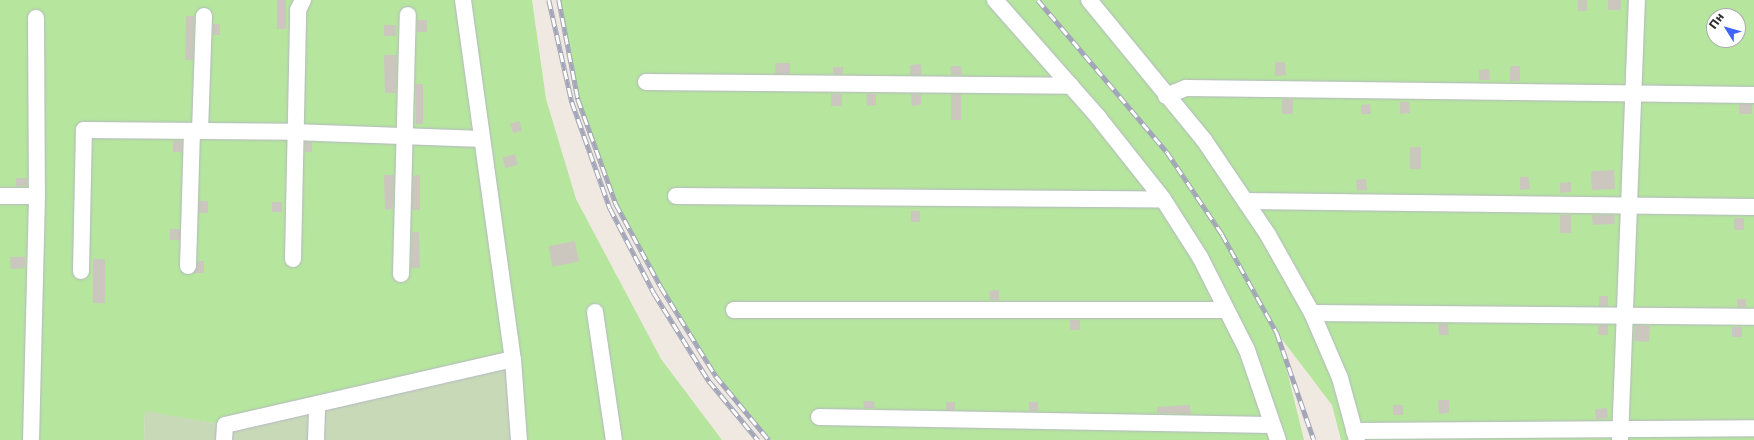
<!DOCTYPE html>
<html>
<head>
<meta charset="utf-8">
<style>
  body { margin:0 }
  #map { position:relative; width:1754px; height:440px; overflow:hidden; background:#efe9e1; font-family:"DejaVu Sans",sans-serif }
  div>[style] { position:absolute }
  .green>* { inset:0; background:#b6e59e }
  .cemetery>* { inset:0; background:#c8d9b8 }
  .building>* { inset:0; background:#cbc7bf; transform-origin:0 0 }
  .roads { filter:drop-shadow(0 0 1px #b4b7c1) drop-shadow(0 0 1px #b4b7c1) }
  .minor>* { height:16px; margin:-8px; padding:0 8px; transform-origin:8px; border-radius:8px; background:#fff }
  .rail>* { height:4.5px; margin-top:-2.25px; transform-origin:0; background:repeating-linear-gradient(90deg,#fff 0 9px,#a3a6b8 0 18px); box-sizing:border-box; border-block:1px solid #a3a6b8 }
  span { translate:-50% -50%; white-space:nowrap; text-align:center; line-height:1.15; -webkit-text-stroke:3px #fff; paint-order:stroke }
  .north { position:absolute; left:1706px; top:8px; width:40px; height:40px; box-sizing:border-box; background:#fff; border:1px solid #ababab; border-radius:50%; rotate:307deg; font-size:11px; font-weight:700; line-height:16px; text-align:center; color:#2e2e2e }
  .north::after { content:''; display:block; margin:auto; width:14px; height:18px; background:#4264fb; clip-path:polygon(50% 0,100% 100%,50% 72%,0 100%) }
</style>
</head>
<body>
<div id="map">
  <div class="green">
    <i style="clip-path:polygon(0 0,532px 0,546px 99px,576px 199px,661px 359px,722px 440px,519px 440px,225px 425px,145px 412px,144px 440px,0 440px)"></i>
    <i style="clip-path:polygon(evenodd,559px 0,1754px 0,1754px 440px,1341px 440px,1332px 405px,1278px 334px,1304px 440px,769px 440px,716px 376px,661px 287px,616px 204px,578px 99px,559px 0,1714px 16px,1738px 16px,1738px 40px,1714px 40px,1714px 16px)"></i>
  </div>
  <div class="cemetery">
    <i style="clip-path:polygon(513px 359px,519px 440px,144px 440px,145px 411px,225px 425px)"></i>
  </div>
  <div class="building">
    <i style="left:277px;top:0;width:9px;height:29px"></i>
    <i style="left:1578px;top:0;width:9px;height:11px"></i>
    <i style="left:1608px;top:0;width:13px;height:10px"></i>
    <i style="left:194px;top:16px;width:44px;height:8px;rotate:91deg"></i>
    <i style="left:417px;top:20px;width:10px;height:12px"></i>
    <i style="left:213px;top:24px;width:7px;height:11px"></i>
    <i style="left:384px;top:25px;width:12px;height:11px"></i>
    <i style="clip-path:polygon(384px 55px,397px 55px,396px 93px,385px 93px)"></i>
    <i style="clip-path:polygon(1275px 62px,1285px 62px,1286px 75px,1275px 76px)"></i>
    <i style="left:790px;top:63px;width:11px;height:15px;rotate:90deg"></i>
    <i style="clip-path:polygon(921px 64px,922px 75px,910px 75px,910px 65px)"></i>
    <i style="clip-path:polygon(950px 66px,961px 66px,962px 75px,951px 75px)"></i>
    <i style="left:1520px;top:66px;width:15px;height:10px;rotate:90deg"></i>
    <i style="left:833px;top:67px;width:10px;height:7px"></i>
    <i style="clip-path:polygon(1489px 69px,1490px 80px,1479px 80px,1479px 70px)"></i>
    <i style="left:416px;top:84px;width:7px;height:40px"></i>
    <i style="left:831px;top:94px;width:11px;height:12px"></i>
    <i style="clip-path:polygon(866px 94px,876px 94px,876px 105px,867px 106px)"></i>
    <i style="clip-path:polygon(911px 94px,921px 94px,921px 105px,912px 106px)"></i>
    <i style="left:951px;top:94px;width:10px;height:26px"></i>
    <i style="left:1293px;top:99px;width:15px;height:11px;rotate:90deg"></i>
    <i style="clip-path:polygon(1400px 102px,1409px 102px,1410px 113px,1400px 114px)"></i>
    <i style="clip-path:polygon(1370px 104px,1371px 114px,1361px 114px,1361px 105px)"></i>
    <i style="left:1739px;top:104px;width:13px;height:10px"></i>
    <i style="left:519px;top:121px;width:10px;height:9px;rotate:73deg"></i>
    <i style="left:173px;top:141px;width:9px;height:11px"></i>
    <i style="left:305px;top:142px;width:7px;height:10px"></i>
    <i style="left:1410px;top:147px;width:11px;height:22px"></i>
    <i style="left:515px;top:154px;width:11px;height:13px;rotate:75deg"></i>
    <i style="left:1614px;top:170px;width:19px;height:23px;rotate:87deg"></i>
    <i style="clip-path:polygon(384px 175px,394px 175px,393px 209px,385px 210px)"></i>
    <i style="clip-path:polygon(420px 175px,420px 210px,412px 210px,413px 176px)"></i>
    <i style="clip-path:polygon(1520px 177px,1529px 177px,1530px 189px,1520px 190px)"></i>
    <i style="left:27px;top:178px;width:8px;height:11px;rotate:90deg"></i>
    <i style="left:1366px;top:179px;width:11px;height:10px;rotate:85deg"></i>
    <i style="clip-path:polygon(1571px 182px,1571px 192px,1560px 193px,1560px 183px)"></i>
    <i style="left:199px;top:201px;width:9px;height:12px"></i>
    <i style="left:282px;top:202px;width:10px;height:10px;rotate:90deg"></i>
    <i style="left:911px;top:211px;width:9px;height:11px"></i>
    <i style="left:1560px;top:215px;width:11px;height:18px"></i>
    <i style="clip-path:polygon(1592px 215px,1614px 215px,1615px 224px,1593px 225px)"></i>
    <i style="left:1734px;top:218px;width:10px;height:12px"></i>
    <i style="left:170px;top:229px;width:10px;height:11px"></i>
    <i style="clip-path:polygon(412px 232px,419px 232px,420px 268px,411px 268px)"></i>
    <i style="left:575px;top:241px;width:21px;height:27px;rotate:79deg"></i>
    <i style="clip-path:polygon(10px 257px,25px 257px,25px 268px,11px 269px)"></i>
    <i style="left:93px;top:259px;width:12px;height:44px"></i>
    <i style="clip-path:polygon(198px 261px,204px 261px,204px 273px,194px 273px)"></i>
    <i style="clip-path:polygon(999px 290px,999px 300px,990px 300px,989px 291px)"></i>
    <i style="left:1599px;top:296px;width:9px;height:10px"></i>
    <i style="left:1746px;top:299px;width:8px;height:9px;rotate:90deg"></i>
    <i style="left:1070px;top:320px;width:10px;height:10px"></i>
    <i style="clip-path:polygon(1438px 324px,1448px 324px,1449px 335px,1439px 335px)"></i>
    <i style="left:1598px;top:325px;width:10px;height:10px"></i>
    <i style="left:1635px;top:325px;width:15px;height:16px;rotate:4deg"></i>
    <i style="left:1732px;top:327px;width:10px;height:10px"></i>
    <i style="clip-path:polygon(1438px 400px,1449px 400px,1449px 413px,1439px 414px)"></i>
    <i style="clip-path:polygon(863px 401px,874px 401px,875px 408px,864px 408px)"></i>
    <i style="left:946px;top:402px;width:9px;height:8px"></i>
    <i style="left:1029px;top:402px;width:9px;height:9px"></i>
    <i style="clip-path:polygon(1190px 405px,1191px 414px,1157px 413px,1157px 407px)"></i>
    <i style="left:1393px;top:405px;width:10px;height:10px"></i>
    <i style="left:1607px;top:408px;width:10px;height:12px;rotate:84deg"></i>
  </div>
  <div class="roads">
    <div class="minor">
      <i style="left:463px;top:0;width:362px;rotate:82.1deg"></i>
      <i style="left:513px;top:359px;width:81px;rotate:85.8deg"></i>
      <i style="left:995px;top:0;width:156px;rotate:48.6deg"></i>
      <i style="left:1098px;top:117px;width:105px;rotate:51.6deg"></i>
      <i style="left:1163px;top:199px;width:69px;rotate:57.5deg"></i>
      <i style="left:1200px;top:257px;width:104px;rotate:63.2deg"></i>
      <i style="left:1247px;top:350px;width:95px;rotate:71deg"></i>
      <i style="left:1089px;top:0;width:181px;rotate:50.6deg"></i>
      <i style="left:1204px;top:140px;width:115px;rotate:56deg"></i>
      <i style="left:1268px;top:235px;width:90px;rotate:60.6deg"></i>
      <i style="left:1312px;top:313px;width:71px;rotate:66.7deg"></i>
      <i style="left:1340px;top:378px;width:64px;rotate:74.7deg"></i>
      <i style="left:36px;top:18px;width:178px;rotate:89.7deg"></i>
      <i style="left:646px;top:82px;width:425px;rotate:0.5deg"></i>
      <i style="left:1166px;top:96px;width:22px;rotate:-22deg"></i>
      <i style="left:1186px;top:88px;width:568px;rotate:0.71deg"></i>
      <i style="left:200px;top:131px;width:115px;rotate:-88deg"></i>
      <i style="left:0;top:196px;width:37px"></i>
      <i style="left:37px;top:196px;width:244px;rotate:91.4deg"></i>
      <i style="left:676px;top:196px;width:487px;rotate:0.4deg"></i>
      <i style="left:1245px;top:201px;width:509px;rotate:0.68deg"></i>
      <i style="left:293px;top:259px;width:249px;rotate:-88.8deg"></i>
      <i style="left:298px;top:10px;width:11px;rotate:-63deg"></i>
      <i style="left:188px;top:266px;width:135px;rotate:-88.3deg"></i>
      <i style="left:81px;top:271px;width:141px;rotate:-88.8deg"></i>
      <i style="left:84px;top:130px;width:209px;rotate:0.5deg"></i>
      <i style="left:293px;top:132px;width:189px;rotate:2.1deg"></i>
      <i style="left:401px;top:274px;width:259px;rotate:-88.5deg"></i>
      <i style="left:734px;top:310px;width:492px"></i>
      <i style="left:595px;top:312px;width:129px;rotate:81.6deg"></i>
      <i style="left:1312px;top:313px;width:442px;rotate:0.5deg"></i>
      <i style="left:819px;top:417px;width:452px;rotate:1deg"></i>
      <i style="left:1354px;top:431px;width:400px;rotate:-0.4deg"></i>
      <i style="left:224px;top:440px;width:15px;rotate:-86deg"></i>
      <i style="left:225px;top:425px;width:295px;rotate:-12.9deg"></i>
      <i style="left:316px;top:440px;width:36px;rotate:-88deg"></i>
      <i style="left:1620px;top:440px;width:440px;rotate:-87.8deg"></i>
    </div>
  </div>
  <div class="rail">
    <i style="left:549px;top:0;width:105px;rotate:77.3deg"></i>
    <i style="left:572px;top:102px;width:113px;rotate:70.3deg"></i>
    <i style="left:610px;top:208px;width:96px;rotate:62.6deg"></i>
    <i style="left:654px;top:293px;width:104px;rotate:58deg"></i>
    <i style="left:709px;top:381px;width:77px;rotate:50.3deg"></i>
    <i style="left:559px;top:0;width:101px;rotate:79.1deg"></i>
    <i style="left:578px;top:99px;width:112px;rotate:70.1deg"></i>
    <i style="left:616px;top:204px;width:94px;rotate:61.5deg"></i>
    <i style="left:661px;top:287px;width:105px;rotate:58.3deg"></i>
    <i style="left:716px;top:376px;width:83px;rotate:50.4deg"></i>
    <i style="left:1038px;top:0;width:199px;rotate:49.7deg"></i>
    <i style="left:1167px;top:152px;width:99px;rotate:56.1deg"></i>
    <i style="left:1222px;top:234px;width:113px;rotate:60.9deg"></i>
    <i style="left:1277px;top:333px;width:113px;rotate:70.9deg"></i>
  </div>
  <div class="north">Пн</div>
</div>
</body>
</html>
